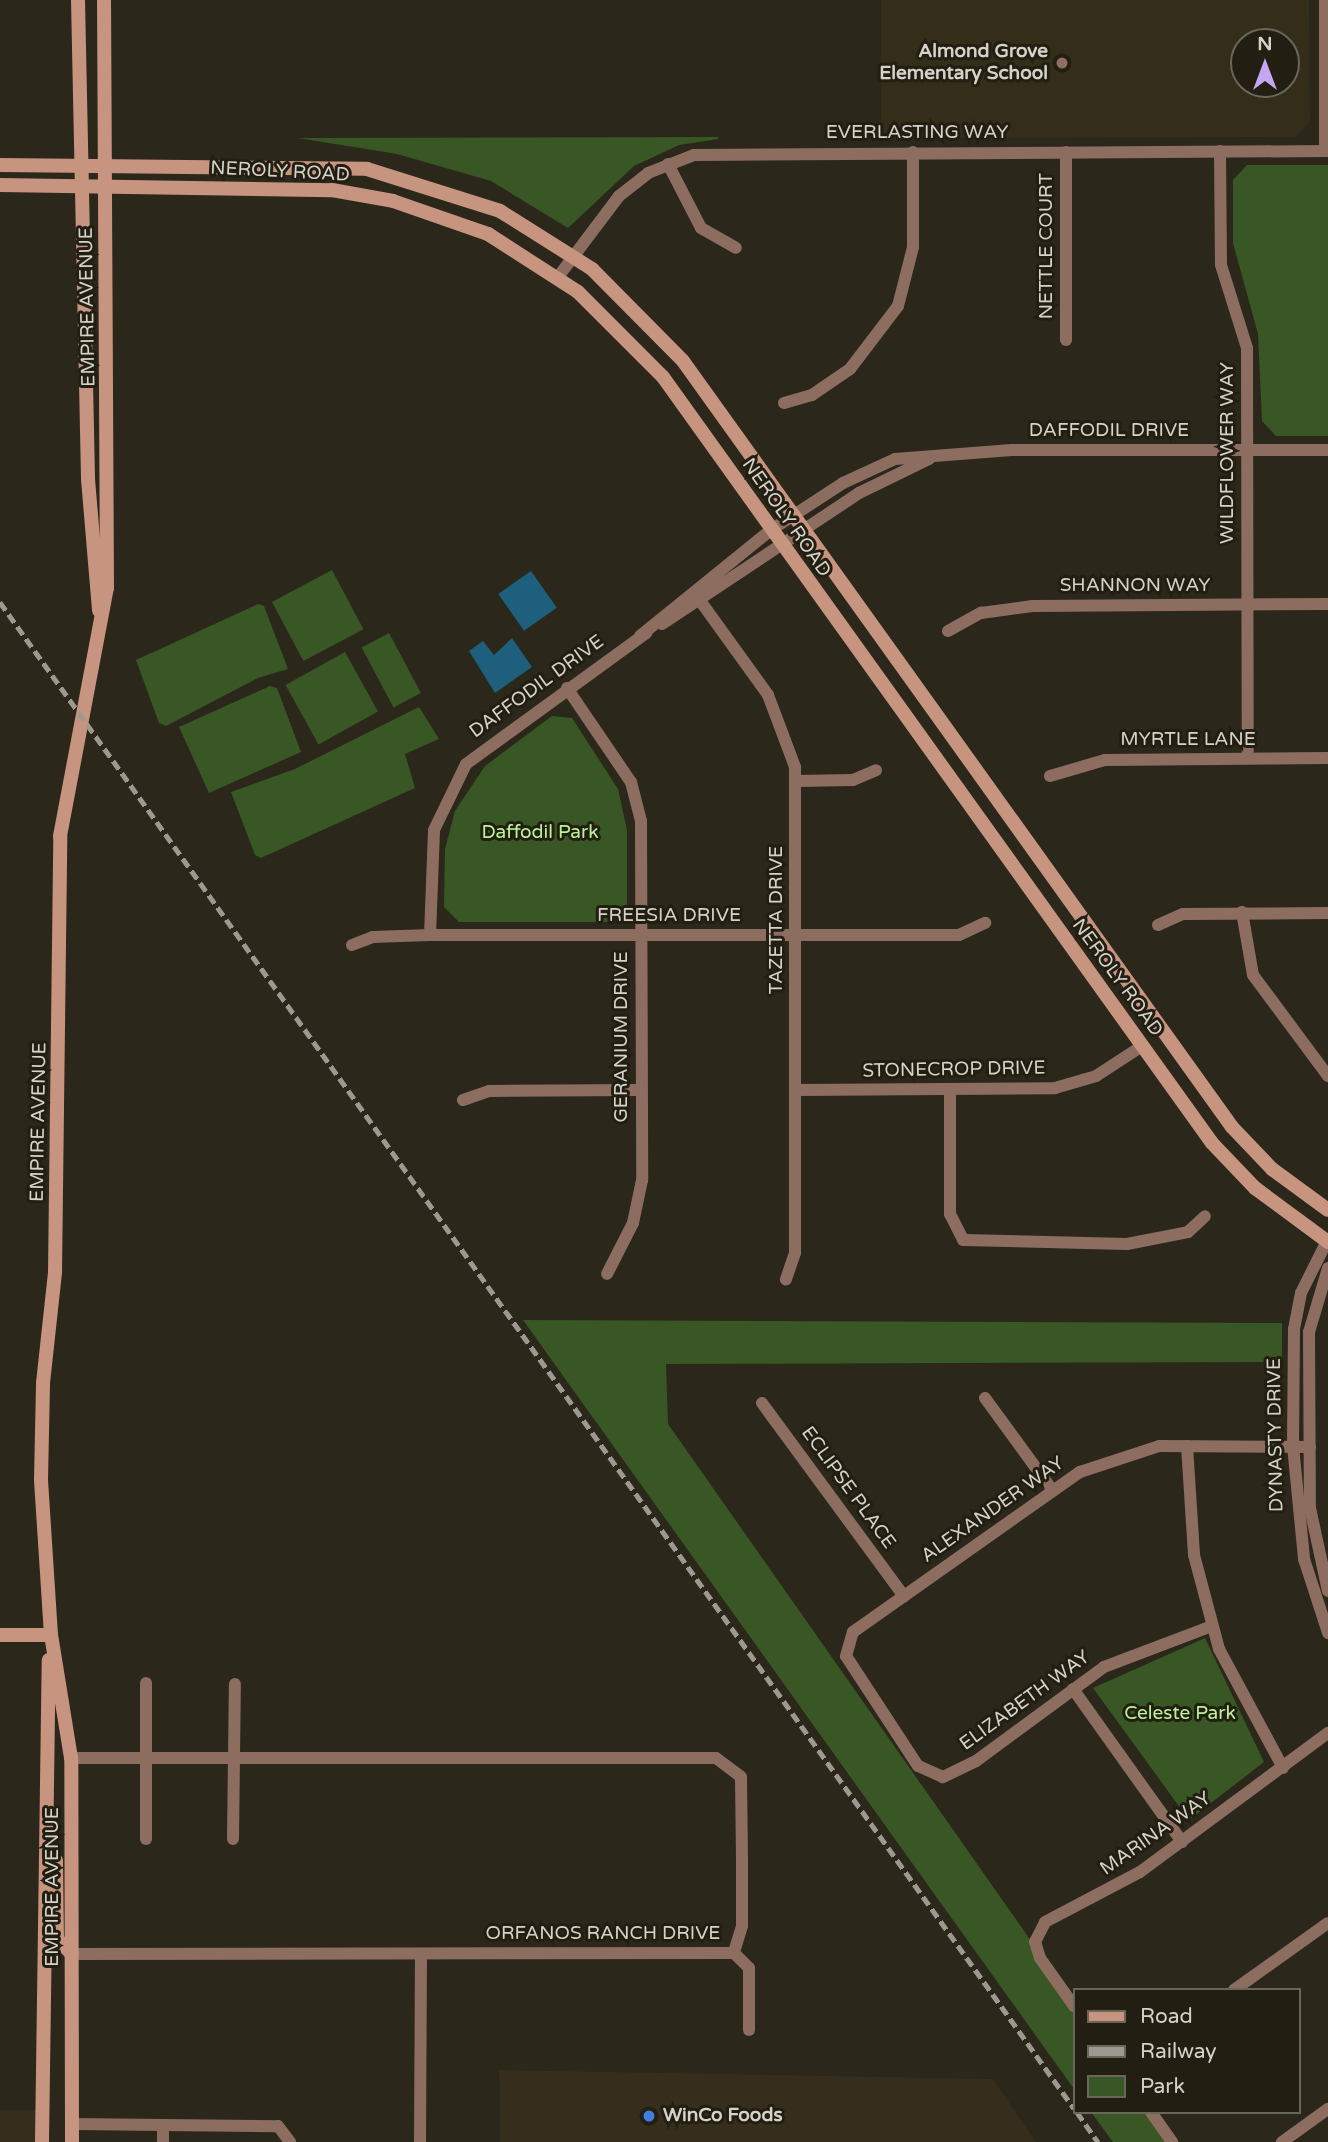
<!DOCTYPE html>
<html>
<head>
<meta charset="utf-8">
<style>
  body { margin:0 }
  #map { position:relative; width:1328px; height:2142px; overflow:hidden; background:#2b271b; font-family:"Varela Round",sans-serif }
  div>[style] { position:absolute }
  .commercial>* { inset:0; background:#372d1d; transform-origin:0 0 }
  .built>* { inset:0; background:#332d1a }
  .green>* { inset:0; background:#385724; transform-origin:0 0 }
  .water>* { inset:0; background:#1d5f7d; transform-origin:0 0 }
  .street>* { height:12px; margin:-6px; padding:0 6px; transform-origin:6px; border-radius:6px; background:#8d6d60 }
  .secondary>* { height:14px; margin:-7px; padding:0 7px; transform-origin:7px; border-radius:7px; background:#c79480 }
  .rail>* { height:4.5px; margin-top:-2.25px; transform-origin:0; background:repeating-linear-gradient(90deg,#9d9990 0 10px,transparent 0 15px) }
  .dots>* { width:19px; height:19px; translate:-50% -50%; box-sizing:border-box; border:4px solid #221e11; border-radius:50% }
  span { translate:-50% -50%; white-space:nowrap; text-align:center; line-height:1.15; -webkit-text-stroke:6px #221e11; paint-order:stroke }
  .poi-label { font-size:19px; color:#d5d2ca; font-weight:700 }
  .right { translate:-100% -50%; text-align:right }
  .left { translate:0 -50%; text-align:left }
  .street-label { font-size:19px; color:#d5d2ca }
  .park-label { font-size:19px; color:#baf299 }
  .legend { position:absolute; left:1073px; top:1988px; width:228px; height:126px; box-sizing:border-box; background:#221e11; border:2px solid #6a665b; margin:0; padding:9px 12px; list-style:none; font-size:21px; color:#d5d2ca }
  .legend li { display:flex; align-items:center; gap:14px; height:35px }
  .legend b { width:35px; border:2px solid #6a665b }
  .north { position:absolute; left:1230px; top:28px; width:70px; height:70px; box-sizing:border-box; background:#221e11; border:2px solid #6a665b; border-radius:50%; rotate:0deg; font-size:19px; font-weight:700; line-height:28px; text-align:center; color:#d5d2ca }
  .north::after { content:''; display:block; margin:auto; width:24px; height:32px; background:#c5a6f0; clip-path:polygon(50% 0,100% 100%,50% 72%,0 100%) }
</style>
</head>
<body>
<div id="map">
  <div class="commercial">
    <i style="clip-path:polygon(499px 2070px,993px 2079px,1036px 2142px,500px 2142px)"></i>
    <i style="left:0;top:2110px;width:45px;height:32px"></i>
  </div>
  <div class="built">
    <i style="clip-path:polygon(evenodd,881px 0,1309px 0,1310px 122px,1295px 137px,881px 138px,881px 0,1244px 42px,1286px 42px,1286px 84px,1244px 84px,1244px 42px)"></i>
  </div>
  <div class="green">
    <i style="clip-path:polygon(298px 138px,718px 137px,718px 139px,679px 145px,634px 166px,568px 228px,491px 181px,397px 154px)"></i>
    <i style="clip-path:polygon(1247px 165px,1328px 165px,1328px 436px,1276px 436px,1262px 421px,1258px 334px,1233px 243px,1233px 180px)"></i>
    <i style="left:332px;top:570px;width:67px;height:68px;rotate:62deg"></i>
    <i style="clip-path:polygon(258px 604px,264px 606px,288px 669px,258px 678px,166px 726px,159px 723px,136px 660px)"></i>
    <i style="left:389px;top:633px;width:68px;height:31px;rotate:62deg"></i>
    <i style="left:345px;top:652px;width:68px;height:68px;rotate:61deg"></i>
    <i style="clip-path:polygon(270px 686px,277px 688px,301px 752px,209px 793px,179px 727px)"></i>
    <i style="clip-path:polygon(419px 707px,439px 739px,405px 754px,415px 788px,261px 858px,255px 855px,231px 792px,295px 769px)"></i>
    <i style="clip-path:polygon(552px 716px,572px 718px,618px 789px,627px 830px,627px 907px,612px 922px,459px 922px,444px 907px,445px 849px,455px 811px,485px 766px)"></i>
    <i style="clip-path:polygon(523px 1320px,1282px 1323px,1282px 1362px,666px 1364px,668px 1424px,1074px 2002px,1074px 2089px)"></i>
    <i style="clip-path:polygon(1205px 1638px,1264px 1762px,1189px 1820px,1093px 1688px)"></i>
    <i style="clip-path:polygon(1091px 2112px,1152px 2112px,1172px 2142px,1113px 2142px)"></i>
  </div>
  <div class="water">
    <i style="left:531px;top:571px;width:45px;height:40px;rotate:55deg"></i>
    <i style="clip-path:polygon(512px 638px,532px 667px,495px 693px,469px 651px,483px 641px,494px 655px)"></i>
  </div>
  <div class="street">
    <i style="left:1325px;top:0;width:151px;rotate:90deg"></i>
    <i style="left:1220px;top:151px;width:114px;rotate:89.5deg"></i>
    <i style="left:1221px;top:265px;width:87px;rotate:72.6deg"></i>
    <i style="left:1247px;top:348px;width:410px;rotate:89.9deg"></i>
    <i style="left:1066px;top:152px;width:188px;rotate:90deg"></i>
    <i style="left:668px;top:164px;width:72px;rotate:62.7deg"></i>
    <i style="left:701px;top:228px;width:40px;rotate:29.7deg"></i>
    <i style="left:558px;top:277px;width:101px;rotate:-53deg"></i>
    <i style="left:619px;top:196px;width:37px;rotate:-38deg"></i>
    <i style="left:648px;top:173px;width:49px;rotate:-21.4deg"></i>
    <i style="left:694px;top:155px;width:634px;rotate:-0.36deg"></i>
    <i style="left:784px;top:403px;width:29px;rotate:-16deg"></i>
    <i style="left:812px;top:395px;width:46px;rotate:-34.4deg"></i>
    <i style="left:850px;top:369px;width:79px;rotate:-52.7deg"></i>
    <i style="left:898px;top:306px;width:61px;rotate:-75.7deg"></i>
    <i style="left:913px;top:247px;width:95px;rotate:-90deg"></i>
    <i style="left:696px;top:595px;width:123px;rotate:54.2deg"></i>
    <i style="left:768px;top:695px;width:77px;rotate:69.4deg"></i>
    <i style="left:795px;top:767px;width:486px;rotate:90deg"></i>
    <i style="left:795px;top:1253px;width:28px;rotate:109deg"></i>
    <i style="left:662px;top:624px;width:237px;rotate:-33.6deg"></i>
    <i style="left:859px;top:493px;width:78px;rotate:-25.9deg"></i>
    <i style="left:948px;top:631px;width:38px;rotate:-29deg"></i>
    <i style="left:981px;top:613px;width:52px;rotate:-7.7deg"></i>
    <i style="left:1033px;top:606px;width:295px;rotate:-0.4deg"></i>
    <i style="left:640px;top:636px;width:169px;rotate:-39deg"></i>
    <i style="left:771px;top:530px;width:86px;rotate:-33.1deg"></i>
    <i style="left:843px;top:483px;width:57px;rotate:-24.8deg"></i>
    <i style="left:895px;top:459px;width:117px;rotate:-4.4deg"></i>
    <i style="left:1012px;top:450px;width:316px"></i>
    <i style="left:567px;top:688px;width:114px;rotate:55.8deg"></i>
    <i style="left:631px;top:782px;width:40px;rotate:75.6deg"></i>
    <i style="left:641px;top:821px;width:359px;rotate:89.8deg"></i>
    <i style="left:642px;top:1180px;width:44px;rotate:101.8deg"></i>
    <i style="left:633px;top:1223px;width:57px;rotate:117deg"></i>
    <i style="left:1050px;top:776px;width:57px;rotate:-16.2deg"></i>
    <i style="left:1105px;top:760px;width:223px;rotate:-0.5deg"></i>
    <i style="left:796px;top:781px;width:57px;rotate:-1deg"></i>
    <i style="left:853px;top:780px;width:25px;rotate:-23deg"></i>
    <i style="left:1242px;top:912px;width:64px;rotate:80.1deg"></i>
    <i style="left:1253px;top:975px;width:126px;rotate:53.4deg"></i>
    <i style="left:1158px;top:925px;width:27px;rotate:-24deg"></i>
    <i style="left:1183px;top:914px;width:145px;rotate:-0.4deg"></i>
    <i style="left:430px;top:935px;width:105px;rotate:-87.8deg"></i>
    <i style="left:434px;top:830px;width:73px;rotate:-64.1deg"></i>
    <i style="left:466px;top:764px;width:223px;rotate:-36deg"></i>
    <i style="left:352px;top:945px;width:22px;rotate:-21deg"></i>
    <i style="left:373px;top:937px;width:57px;rotate:-2deg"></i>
    <i style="left:430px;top:935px;width:529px"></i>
    <i style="left:959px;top:935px;width:29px;rotate:-25deg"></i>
    <i style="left:797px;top:1090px;width:258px;rotate:-0.4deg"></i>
    <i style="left:1055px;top:1088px;width:43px;rotate:-16.3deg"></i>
    <i style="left:1096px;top:1076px;width:55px;rotate:-33.1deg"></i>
    <i style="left:950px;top:1090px;width:124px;rotate:90deg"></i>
    <i style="left:950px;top:1214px;width:29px;rotate:63deg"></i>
    <i style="left:963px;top:1240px;width:164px;rotate:1.4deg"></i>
    <i style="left:1127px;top:1244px;width:62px;rotate:-11.1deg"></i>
    <i style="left:1188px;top:1232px;width:23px;rotate:-43deg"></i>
    <i style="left:463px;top:1100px;width:28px;rotate:-19deg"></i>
    <i style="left:489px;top:1091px;width:152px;rotate:-0.4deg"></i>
    <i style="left:1328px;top:1239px;width:60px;rotate:116.6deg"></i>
    <i style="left:1301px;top:1293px;width:37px;rotate:101deg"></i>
    <i style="left:1294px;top:1329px;width:117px;rotate:90.5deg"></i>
    <i style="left:1293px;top:1446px;width:114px;rotate:84.4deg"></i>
    <i style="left:1304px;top:1559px;width:78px;rotate:72deg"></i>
    <i style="left:1328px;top:1268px;width:67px;rotate:106.5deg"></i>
    <i style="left:1309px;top:1332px;width:176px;rotate:89.7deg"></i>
    <i style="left:1310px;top:1508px;width:85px;rotate:77.8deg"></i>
    <i style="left:985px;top:1398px;width:114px;rotate:53.9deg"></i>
    <i style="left:762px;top:1403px;width:240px;rotate:53.7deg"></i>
    <i style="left:1187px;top:1446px;width:109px;rotate:86.3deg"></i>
    <i style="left:1194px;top:1555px;width:97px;rotate:75.1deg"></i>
    <i style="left:1219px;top:1649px;width:135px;rotate:61.7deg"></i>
    <i style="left:1212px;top:1626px;width:116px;rotate:159.2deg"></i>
    <i style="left:1104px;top:1667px;width:159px;rotate:143.7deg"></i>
    <i style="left:976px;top:1761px;width:37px;rotate:154deg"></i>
    <i style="left:943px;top:1777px;width:27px;rotate:-156deg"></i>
    <i style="left:918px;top:1766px;width:131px;rotate:-123.2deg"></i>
    <i style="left:846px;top:1656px;width:25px;rotate:-74deg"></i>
    <i style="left:853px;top:1632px;width:278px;rotate:-35.2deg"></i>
    <i style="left:1080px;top:1472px;width:83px;rotate:-18.2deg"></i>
    <i style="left:1159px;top:1446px;width:151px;rotate:0.4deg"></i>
    <i style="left:146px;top:1683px;width:156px;rotate:90deg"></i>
    <i style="left:1073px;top:1689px;width:188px;rotate:54.5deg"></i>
    <i style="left:71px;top:1758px;width:645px"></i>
    <i style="left:716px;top:1758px;width:31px;rotate:37deg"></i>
    <i style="left:741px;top:1777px;width:82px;rotate:89.3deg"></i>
    <i style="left:742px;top:1859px;width:67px;rotate:90deg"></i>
    <i style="left:742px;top:1926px;width:28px;rotate:107deg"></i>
    <i style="left:734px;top:1953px;width:662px;rotate:179.91deg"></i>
    <i style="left:233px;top:1839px;width:155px;rotate:-89.3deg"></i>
    <i style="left:734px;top:1953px;width:21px;rotate:45deg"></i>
    <i style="left:749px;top:1968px;width:62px;rotate:90deg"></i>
    <i style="left:1234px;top:1990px;width:115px;rotate:-35.5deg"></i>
    <i style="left:1074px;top:2006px;width:59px;rotate:-125.3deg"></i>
    <i style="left:1040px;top:1958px;width:17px;rotate:-107deg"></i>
    <i style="left:1035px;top:1942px;width:22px;rotate:-63deg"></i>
    <i style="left:1045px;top:1922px;width:107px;rotate:-27.8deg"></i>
    <i style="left:1140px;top:1872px;width:234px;rotate:-36.5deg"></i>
    <i style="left:1151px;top:2112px;width:37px;rotate:55deg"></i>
    <i style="left:72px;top:2124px;width:206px;rotate:0.6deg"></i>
    <i style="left:278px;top:2126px;width:20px;rotate:53deg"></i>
    <i style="left:163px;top:2125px;width:17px;rotate:90deg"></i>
    <i style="left:420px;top:2142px;width:188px;rotate:-89.7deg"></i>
    <i style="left:1282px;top:2142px;width:57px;rotate:-35.7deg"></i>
  </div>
  <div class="secondary">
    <i style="left:78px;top:0;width:479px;rotate:88.8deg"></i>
    <i style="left:88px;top:479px;width:132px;rotate:85.2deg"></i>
    <i style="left:0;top:165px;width:367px;rotate:0.6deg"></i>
    <i style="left:367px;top:169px;width:139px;rotate:17.5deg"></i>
    <i style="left:500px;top:211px;width:109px;rotate:32.2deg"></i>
    <i style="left:592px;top:269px;width:129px;rotate:45.3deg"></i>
    <i style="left:683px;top:361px;width:942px;rotate:54.37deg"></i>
    <i style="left:1232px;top:1127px;width:58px;rotate:46.4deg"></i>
    <i style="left:1272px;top:1169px;width:69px;rotate:36.2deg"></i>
    <i style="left:0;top:185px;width:332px;rotate:0.9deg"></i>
    <i style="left:332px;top:190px;width:62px;rotate:10.2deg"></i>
    <i style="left:393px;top:201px;width:101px;rotate:19.2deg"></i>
    <i style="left:488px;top:234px;width:107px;rotate:32.8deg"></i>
    <i style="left:578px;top:292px;width:120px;rotate:45deg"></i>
    <i style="left:663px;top:377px;width:942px;rotate:54.37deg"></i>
    <i style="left:1212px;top:1143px;width:62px;rotate:46.3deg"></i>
    <i style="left:1255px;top:1188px;width:91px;rotate:36.5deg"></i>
    <i style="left:0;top:1635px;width:51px"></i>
    <i style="left:47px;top:1842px;width:21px;rotate:65deg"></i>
    <i style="left:56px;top:1861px;width:78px;rotate:89.3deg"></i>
    <i style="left:57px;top:1939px;width:21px;rotate:45deg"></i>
    <i style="left:42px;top:2142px;width:482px;rotate:-89.2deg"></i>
    <i style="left:72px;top:2142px;width:384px;rotate:-90.1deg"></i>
    <i style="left:71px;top:1758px;width:125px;rotate:-99.2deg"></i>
    <i style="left:51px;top:1635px;width:155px;rotate:-93.7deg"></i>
    <i style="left:41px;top:1480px;width:97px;rotate:-88.8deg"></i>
    <i style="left:43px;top:1383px;width:112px;rotate:-83.8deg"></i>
    <i style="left:55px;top:1272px;width:436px;rotate:-89.3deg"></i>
    <i style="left:60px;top:836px;width:252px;rotate:-79.3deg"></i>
    <i style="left:107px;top:588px;width:588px;rotate:-90.29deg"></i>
  </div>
  <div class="rail">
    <i style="left:0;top:602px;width:1850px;rotate:54.51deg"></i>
    <i style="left:1077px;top:2112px;width:37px;rotate:55deg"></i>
  </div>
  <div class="dots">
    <i style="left:1062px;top:63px;background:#8d6e63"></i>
    <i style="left:649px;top:2116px;background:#3f7fe0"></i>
  </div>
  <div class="poi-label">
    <span class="right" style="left:1048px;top:63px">Almond Grove<br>Elementary School</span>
    <span class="left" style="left:663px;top:2116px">WinCo Foods</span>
  </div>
  <div class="street-label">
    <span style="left:917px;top:133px">EVERLASTING WAY</span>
    <span style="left:280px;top:172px;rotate:3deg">NEROLY ROAD</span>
    <span style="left:1047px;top:246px;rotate:-90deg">NETTLE COURT</span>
    <span style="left:88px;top:307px;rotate:-91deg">EMPIRE AVENUE</span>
    <span style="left:1109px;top:431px">DAFFODIL DRIVE</span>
    <span style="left:1228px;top:453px;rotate:-90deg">WILDFLOWER WAY</span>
    <span style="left:786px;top:518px;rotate:55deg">NEROLY ROAD</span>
    <span style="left:1135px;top:586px">SHANNON WAY</span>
    <span style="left:537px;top:687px;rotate:-36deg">DAFFODIL DRIVE</span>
    <span style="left:1188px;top:740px">MYRTLE LANE</span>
    <span style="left:669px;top:916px">FREESIA DRIVE</span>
    <span style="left:777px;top:920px;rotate:-90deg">TAZETTA DRIVE</span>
    <span style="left:1117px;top:978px;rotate:54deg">NEROLY ROAD</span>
    <span style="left:622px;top:1037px;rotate:-90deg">GERANIUM DRIVE</span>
    <span style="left:954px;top:1070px;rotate:-1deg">STONECROP DRIVE</span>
    <span style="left:39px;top:1122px;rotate:-89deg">EMPIRE AVENUE</span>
    <span style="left:1276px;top:1435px;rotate:-91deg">DYNASTY DRIVE</span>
    <span style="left:848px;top:1488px;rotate:54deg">ECLIPSE PLACE</span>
    <span style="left:993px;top:1510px;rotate:-35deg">ALEXANDER WAY</span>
    <span style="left:1025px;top:1701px;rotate:-36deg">ELIZABETH WAY</span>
    <span style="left:1156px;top:1834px;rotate:-35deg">MARINA WAY</span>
    <span style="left:53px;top:1887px;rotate:-90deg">EMPIRE AVENUE</span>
    <span style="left:603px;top:1934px">ORFANOS RANCH DRIVE</span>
  </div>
  <div class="park-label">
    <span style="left:540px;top:833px">Daffodil Park</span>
    <span style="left:1180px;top:1714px">Celeste Park</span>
  </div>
  <ul class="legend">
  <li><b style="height:9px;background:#c79480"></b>Road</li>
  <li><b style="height:9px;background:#9d9990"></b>Railway</li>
  <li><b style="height:19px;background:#385724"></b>Park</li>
  </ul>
  <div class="north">N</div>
</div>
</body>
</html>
